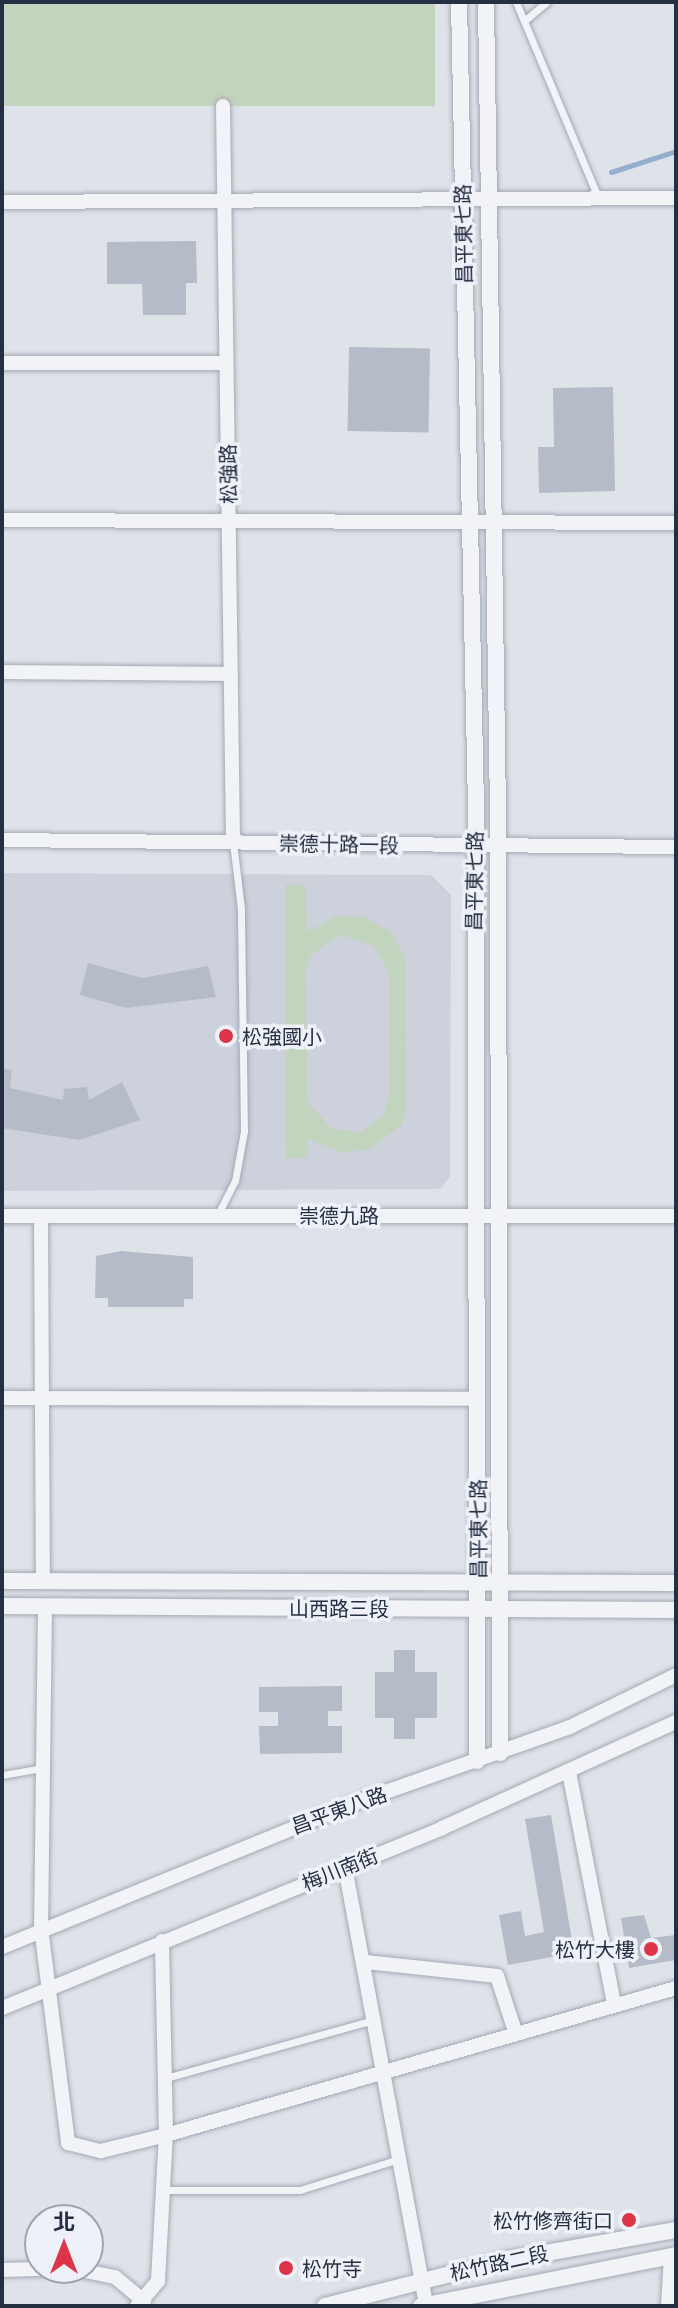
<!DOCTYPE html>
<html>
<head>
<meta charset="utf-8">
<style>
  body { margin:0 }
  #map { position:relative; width:678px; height:2308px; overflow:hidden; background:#dee2e9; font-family:"Titillium Web","Noto Sans TC",sans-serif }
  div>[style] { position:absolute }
  .built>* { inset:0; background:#ccd1dc }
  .green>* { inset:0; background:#c3d4be; transform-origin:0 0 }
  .stream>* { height:5px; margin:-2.5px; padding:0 2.5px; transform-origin:2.5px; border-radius:2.5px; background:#95aece }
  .building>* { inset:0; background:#b5bbc7; transform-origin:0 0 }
  .roads { filter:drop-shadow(0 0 2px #a3a9b4) drop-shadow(0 0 2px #a3a9b4) }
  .service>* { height:7px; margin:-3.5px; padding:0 3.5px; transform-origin:3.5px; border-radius:3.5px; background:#f1f3f7 }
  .minor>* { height:14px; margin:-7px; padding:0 7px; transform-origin:7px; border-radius:7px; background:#f1f3f7 }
  .tertiary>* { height:16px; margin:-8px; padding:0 8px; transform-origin:8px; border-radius:8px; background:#f1f3f7 }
  .dots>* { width:22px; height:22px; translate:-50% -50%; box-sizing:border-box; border:4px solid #eef1f7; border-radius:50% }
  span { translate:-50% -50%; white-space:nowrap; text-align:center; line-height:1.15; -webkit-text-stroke:7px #eef1f7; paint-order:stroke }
  .street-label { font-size:20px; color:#252f42 }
  .poi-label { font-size:20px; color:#252f42 }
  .left { translate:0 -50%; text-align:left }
  .right { translate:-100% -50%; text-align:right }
  .frame { position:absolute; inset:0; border:4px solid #252f42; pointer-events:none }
  .north { position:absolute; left:24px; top:2204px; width:80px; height:80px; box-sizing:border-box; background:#eef1f7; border:2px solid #9ea3af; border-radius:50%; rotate:0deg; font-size:22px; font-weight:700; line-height:32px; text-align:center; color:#252f42 }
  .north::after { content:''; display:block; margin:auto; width:28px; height:36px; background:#dd3447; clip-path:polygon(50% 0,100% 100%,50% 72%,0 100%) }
</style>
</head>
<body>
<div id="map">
  <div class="built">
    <i style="clip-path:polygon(2px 873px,431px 875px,451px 895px,450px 1177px,440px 1189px,2px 1191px)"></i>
  </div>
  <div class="green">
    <i style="left:2px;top:2px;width:433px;height:104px"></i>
    <i style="clip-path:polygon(evenodd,285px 885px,306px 885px,307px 932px,336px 916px,364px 917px,391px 932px,405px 958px,406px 1109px,402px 1125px,369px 1149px,341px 1153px,308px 1138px,307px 1158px,286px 1158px,285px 885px,340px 935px,374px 946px,389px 973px,389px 1096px,384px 1115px,361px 1132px,332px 1129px,307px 1101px,306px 968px,312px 954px,340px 935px)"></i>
  </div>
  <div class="stream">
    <i style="left:611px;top:172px;width:68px;rotate:-17.9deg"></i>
  </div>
  <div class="building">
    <i style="clip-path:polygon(196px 241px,197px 283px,186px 283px,186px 315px,143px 315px,142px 284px,107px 284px,107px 242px)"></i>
    <i style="left:349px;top:347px;width:81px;height:84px;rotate:1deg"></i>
    <i style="clip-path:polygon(613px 387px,615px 491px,539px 493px,538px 447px,554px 447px,553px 388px)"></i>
    <i style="clip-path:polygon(88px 963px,142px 978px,208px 966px,216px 997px,126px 1008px,80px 995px)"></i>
    <i style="clip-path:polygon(2px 1068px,12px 1070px,10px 1088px,63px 1100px,64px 1089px,87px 1087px,89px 1100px,122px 1082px,140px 1120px,79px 1140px,2px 1128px)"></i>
    <i style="clip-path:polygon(121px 1251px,193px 1257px,193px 1299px,184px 1299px,184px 1307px,108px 1307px,108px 1298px,95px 1298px,96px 1256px)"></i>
    <i style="clip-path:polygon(394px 1650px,415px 1650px,415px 1672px,437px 1672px,437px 1718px,415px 1718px,415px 1739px,394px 1739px,394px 1718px,375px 1718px,375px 1672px,394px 1672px)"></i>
    <i style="clip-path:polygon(342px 1686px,342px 1711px,328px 1711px,328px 1726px,342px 1726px,342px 1753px,260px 1754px,259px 1726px,278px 1726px,278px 1712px,259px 1712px,259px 1687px)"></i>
    <i style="clip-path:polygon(551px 1815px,574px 1953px,508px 1965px,499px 1915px,521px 1911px,525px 1936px,544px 1932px,525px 1819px)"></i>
    <i style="clip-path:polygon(644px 1915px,651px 1938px,676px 1935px,676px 1960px,629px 1968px,621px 1918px)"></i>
  </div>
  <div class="roads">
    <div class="service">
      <i style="left:516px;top:2px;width:214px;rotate:67.2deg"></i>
      <i style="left:524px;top:21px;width:30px;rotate:-40deg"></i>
      <i style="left:218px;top:1214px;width:37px;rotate:-63deg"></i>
      <i style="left:235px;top:1181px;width:51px;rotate:-79.8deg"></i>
      <i style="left:244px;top:1131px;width:222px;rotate:-90.8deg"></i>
      <i style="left:241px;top:909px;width:67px;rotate:-96.8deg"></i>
      <i style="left:2px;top:1775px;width:41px;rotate:-9.9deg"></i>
      <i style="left:166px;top:2078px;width:216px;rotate:-15.6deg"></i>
      <i style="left:164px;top:2190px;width:136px"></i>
      <i style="left:300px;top:2190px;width:104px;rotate:-17.4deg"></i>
    </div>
    <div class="minor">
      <i style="left:223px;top:106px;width:736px;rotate:89.22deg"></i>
      <i style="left:2px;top:202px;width:674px;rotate:-0.34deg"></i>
      <i style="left:2px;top:363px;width:224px"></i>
      <i style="left:2px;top:520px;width:674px;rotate:0.26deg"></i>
      <i style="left:2px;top:672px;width:229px;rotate:0.5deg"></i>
      <i style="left:2px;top:840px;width:674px;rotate:0.6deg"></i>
      <i style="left:2px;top:1216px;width:674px"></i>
      <i style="left:41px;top:1216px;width:364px;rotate:89.7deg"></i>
      <i style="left:2px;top:1398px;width:475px;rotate:0.1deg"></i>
      <i style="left:45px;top:1606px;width:322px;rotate:90.7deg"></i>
      <i style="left:41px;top:1928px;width:217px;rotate:82.8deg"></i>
      <i style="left:68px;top:2143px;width:34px;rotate:14deg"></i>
      <i style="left:101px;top:2151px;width:67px;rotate:-13.8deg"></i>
      <i style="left:166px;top:2135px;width:531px;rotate:-16.08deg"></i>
      <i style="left:569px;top:1772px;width:235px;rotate:79deg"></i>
      <i style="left:345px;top:1867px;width:446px;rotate:79.5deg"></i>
      <i style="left:2px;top:1947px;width:383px;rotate:-22.2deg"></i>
      <i style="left:357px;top:1802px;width:226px;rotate:-19.4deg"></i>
      <i style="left:570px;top:1727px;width:118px;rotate:-26.1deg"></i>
      <i style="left:366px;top:1962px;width:132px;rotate:6.1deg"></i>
      <i style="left:497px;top:1976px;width:61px;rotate:71.9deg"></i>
      <i style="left:2px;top:2008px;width:475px;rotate:-22.2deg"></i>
      <i style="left:442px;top:1828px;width:257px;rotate:-24.4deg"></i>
      <i style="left:71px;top:2268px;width:45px;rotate:11.6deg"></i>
      <i style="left:115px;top:2277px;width:38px;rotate:40deg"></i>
      <i style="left:2px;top:2270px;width:67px;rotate:-1.7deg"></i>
      <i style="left:137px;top:2306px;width:33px;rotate:-50deg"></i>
      <i style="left:158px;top:2281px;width:146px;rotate:-86.9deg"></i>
      <i style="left:166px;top:2135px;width:194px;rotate:-91.2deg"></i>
      <i style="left:668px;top:2306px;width:50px;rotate:-86.6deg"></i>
    </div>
    <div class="tertiary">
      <i style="left:459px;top:2px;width:808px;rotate:88.79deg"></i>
      <i style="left:476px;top:810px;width:951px;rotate:89.94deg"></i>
      <i style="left:486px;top:2px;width:808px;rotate:89.15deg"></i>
      <i style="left:498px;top:810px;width:943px;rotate:89.88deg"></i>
      <i style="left:2px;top:1581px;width:674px;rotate:0.17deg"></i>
      <i style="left:2px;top:1606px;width:674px;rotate:0.34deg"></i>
      <i style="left:325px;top:2306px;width:187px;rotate:-14.3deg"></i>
      <i style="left:506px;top:2260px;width:173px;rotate:-10deg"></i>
      <i style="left:421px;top:2306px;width:260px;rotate:-11.3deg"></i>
    </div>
  </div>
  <div class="dots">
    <i style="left:226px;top:1036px;background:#dd3447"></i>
    <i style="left:651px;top:1949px;background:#dd3447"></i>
    <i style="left:629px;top:2220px;background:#dd3447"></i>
    <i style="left:286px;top:2268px;background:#dd3447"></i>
  </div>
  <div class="street-label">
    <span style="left:463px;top:234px;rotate:-91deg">昌平東七路</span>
    <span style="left:228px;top:474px;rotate:-91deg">松強路</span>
    <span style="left:339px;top:844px;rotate:1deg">崇德十路一段</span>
    <span style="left:474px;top:881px;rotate:-89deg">昌平東七路</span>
    <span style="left:339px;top:1215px">崇德九路</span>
    <span style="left:478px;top:1529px;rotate:-90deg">昌平東七路</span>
    <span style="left:339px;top:1608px">山西路三段</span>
    <span style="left:339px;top:1810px;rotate:-20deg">昌平東八路</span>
    <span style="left:340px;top:1869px;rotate:-22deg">梅川南街</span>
    <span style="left:499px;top:2263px;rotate:-12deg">松竹路二段</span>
  </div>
  <div class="poi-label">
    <span class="left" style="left:242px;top:1036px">松強國小</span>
    <span class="right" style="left:635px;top:1949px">松竹大樓</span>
    <span class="right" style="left:613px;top:2220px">松竹修齊街口</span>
    <span class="left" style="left:302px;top:2268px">松竹寺</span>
  </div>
  <div class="frame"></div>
  <div class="north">北</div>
</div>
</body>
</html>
